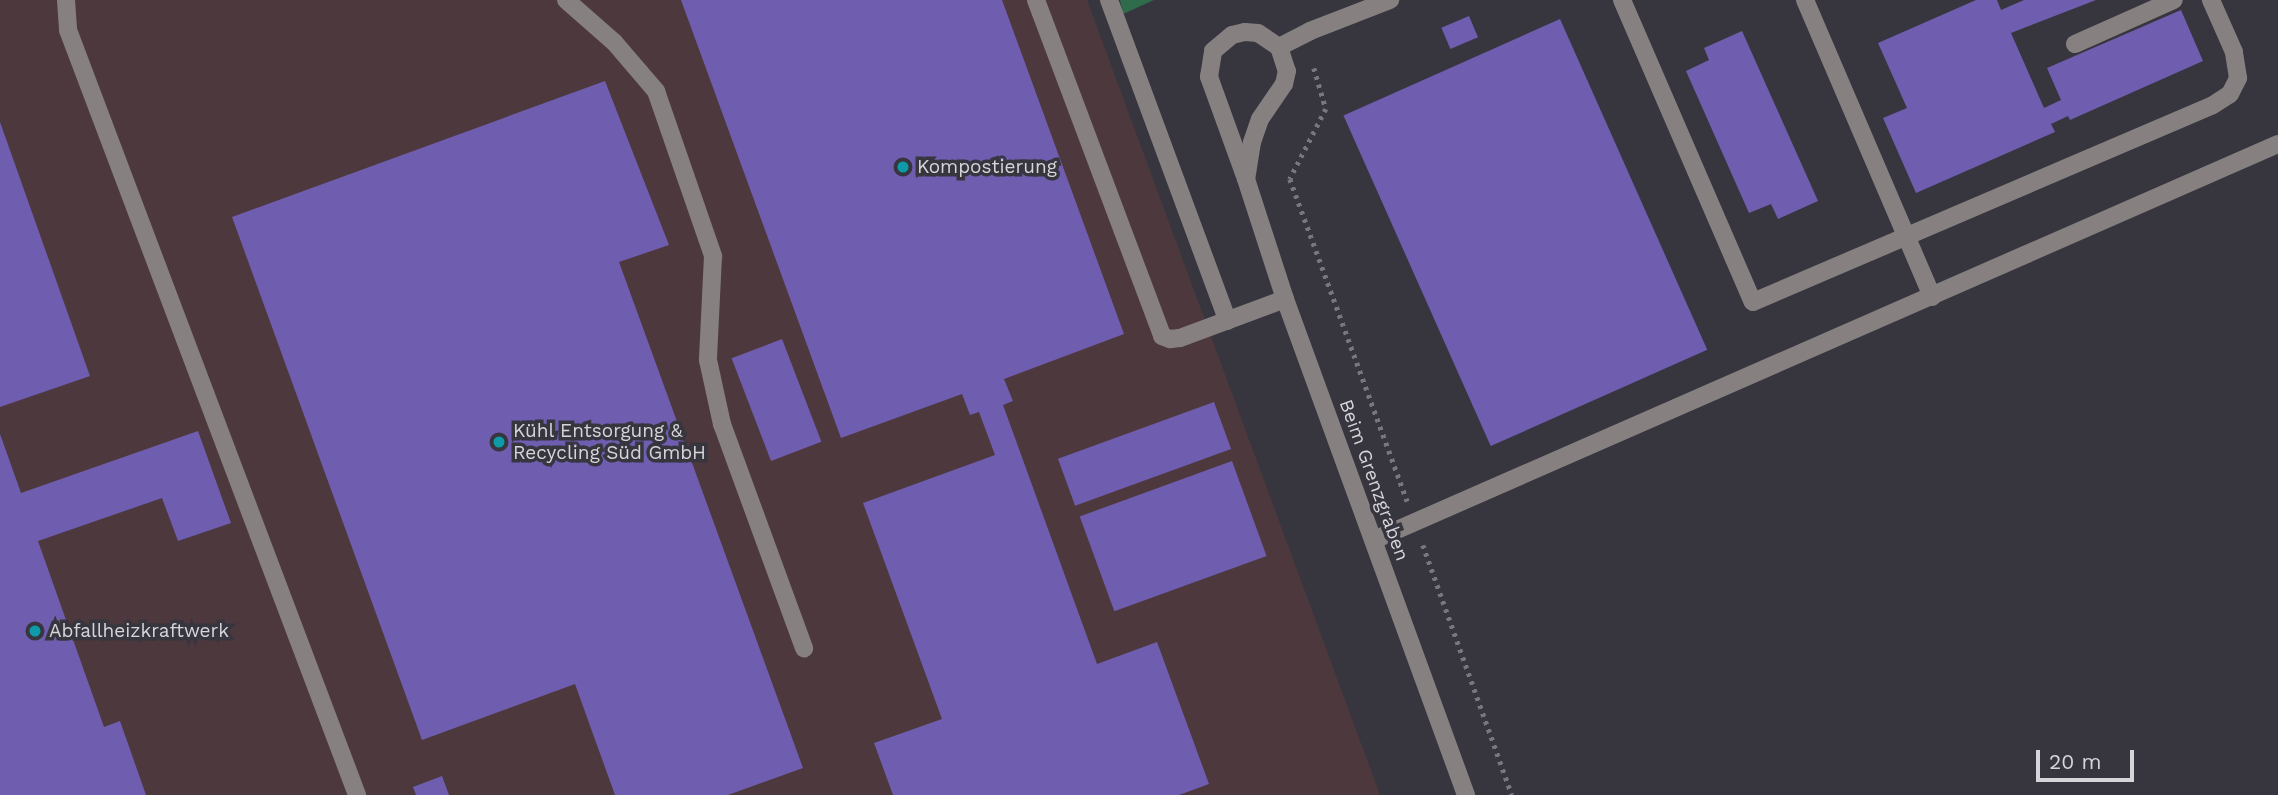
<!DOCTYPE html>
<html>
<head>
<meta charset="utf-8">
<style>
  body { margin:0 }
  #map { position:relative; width:2278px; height:795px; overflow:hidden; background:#37363f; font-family:"Work Sans",sans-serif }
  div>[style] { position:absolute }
  .industrial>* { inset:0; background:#4d393d }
  .green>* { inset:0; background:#2f6c4c }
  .building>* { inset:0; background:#6f5db0; transform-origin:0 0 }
  .path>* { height:4.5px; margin-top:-2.25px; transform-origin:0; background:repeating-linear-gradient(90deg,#78777f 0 3.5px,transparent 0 8.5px) }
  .minor>* { height:18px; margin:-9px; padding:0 9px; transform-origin:9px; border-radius:9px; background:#868081 }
  .dots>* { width:19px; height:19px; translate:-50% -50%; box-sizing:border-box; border:4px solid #37363f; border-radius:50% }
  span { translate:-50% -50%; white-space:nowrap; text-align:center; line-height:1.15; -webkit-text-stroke:7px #37363f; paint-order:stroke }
  .poi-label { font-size:19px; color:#d6d5da }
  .left { translate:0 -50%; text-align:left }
  .street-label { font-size:19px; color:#d6d5da }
  .scale { position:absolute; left:2036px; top:750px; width:98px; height:32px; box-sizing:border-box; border:4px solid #d6d5da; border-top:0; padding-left:9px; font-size:21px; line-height:24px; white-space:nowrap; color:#d6d5da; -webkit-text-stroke:5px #37363f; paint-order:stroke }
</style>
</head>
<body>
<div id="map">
  <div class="industrial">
    <i style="clip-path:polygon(0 0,1087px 0,1380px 795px,0 795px)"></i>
  </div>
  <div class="green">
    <i style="clip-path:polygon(1120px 0,1154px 0,1123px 14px)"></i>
  </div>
  <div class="building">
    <i style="clip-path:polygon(681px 0,1002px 0,1124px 334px,1004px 379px,1013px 401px,1003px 405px,1097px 664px,1157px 642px,1209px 784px,1179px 795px,893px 795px,874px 743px,942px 719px,863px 503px,995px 455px,979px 412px,970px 415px,962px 394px,841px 438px)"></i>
    <i style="clip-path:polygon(1976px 0,1997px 0,2001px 10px,2024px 0,2096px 0,2011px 33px,2044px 108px,2061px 100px,2047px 68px,2181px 10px,2203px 61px,2070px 120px,2068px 116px,2051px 124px,2055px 132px,1916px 193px,1883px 118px,1907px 108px,1878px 43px)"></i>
    <i style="left:1469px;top:16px;width:23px;height:30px;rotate:67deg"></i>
    <i style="left:1560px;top:19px;width:362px;height:237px;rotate:66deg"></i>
    <i style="clip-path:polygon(1742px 31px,1818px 201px,1778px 219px,1771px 204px,1749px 213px,1686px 71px,1709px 60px,1704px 48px)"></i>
    <i style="clip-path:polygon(605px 81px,669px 245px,619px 262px,803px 768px,728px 795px,615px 795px,575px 684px,422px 740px,232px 217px)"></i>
    <i style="clip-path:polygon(0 122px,90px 376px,0 407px)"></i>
    <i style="left:782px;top:339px;width:110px;height:54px;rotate:69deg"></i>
    <i style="left:1214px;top:402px;width:50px;height:166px;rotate:70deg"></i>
    <i style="clip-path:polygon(198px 431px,231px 523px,178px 541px,162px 498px,38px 541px,104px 727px,120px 721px,146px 795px,0 795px,0 434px,21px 493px)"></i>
    <i style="left:1232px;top:461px;width:101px;height:162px;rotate:70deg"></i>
    <i style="clip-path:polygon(442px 776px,449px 795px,416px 795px,413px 787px)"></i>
  </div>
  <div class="path">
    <i style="left:1314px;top:68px;width:43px;rotate:73.7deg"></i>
    <i style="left:1326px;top:109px;width:79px;rotate:117.2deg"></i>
    <i style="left:1290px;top:179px;width:343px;rotate:70deg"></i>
    <i style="left:1423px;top:545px;width:265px;rotate:70.4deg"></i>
  </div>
  <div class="minor">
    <i style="left:66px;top:0;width:30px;rotate:86deg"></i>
    <i style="left:68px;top:30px;width:818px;rotate:69.3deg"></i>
    <i style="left:566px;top:0;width:64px;rotate:41.2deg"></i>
    <i style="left:614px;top:42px;width:65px;rotate:49.4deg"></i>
    <i style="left:656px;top:91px;width:175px;rotate:70.9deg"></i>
    <i style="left:713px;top:256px;width:104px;rotate:92.8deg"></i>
    <i style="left:708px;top:360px;width:66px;rotate:77.7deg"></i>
    <i style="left:722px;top:424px;width:239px;rotate:69.9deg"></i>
    <i style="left:1036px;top:0;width:359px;rotate:69.4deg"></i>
    <i style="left:1162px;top:336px;width:9px;rotate:21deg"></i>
    <i style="left:1170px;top:339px;width:10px;rotate:-6deg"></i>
    <i style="left:1180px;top:338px;width:112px;rotate:-20.4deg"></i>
    <i style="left:1109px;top:0;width:342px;rotate:69.7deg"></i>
    <i style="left:1622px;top:0;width:329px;rotate:66.6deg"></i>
    <i style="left:1753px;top:302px;width:500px;rotate:-23.18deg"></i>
    <i style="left:2213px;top:105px;width:20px;rotate:-33deg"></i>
    <i style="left:2230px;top:94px;width:18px;rotate:-63deg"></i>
    <i style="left:2238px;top:78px;width:26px;rotate:-99deg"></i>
    <i style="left:2234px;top:52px;width:57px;rotate:-113.9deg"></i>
    <i style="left:1805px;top:0;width:323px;rotate:66.8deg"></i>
    <i style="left:1245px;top:32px;width:13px;rotate:4deg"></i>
    <i style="left:1258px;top:33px;width:25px;rotate:34deg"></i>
    <i style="left:1279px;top:47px;width:25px;rotate:72deg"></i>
    <i style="left:1287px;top:71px;width:13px;rotate:103deg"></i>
    <i style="left:1284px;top:84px;width:42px;rotate:124.4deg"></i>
    <i style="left:1260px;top:119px;width:24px;rotate:109deg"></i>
    <i style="left:1252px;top:142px;width:37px;rotate:99deg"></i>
    <i style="left:1246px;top:179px;width:109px;rotate:-109.9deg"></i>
    <i style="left:1209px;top:77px;width:26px;rotate:-81deg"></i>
    <i style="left:1213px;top:51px;width:25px;rotate:-40deg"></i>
    <i style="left:1232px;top:35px;width:13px;rotate:-13deg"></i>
    <i style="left:2075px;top:44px;width:108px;rotate:-24deg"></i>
    <i style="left:1279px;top:47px;width:35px;rotate:-27deg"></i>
    <i style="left:1310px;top:31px;width:86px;rotate:-21.2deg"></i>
    <i style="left:1246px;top:179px;width:126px;rotate:72deg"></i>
    <i style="left:1285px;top:299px;width:528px;rotate:69.95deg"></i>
    <i style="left:1374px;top:540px;width:987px;rotate:-23.66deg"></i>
  </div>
  <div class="dots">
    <i style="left:903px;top:167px;background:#0f9aa8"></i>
    <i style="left:499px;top:442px;background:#0f9aa8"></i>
    <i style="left:35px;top:631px;background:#0f9aa8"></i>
  </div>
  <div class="poi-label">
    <span class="left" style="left:917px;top:167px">Kompostierung</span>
    <span class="left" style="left:513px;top:442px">Kühl Entsorgung &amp;<br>Recycling Süd GmbH</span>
    <span class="left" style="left:49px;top:631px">Abfallheizkraftwerk</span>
  </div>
  <div class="street-label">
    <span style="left:1374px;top:480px;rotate:70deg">Beim Grenzgraben</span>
  </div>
  <div class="scale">20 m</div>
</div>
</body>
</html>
